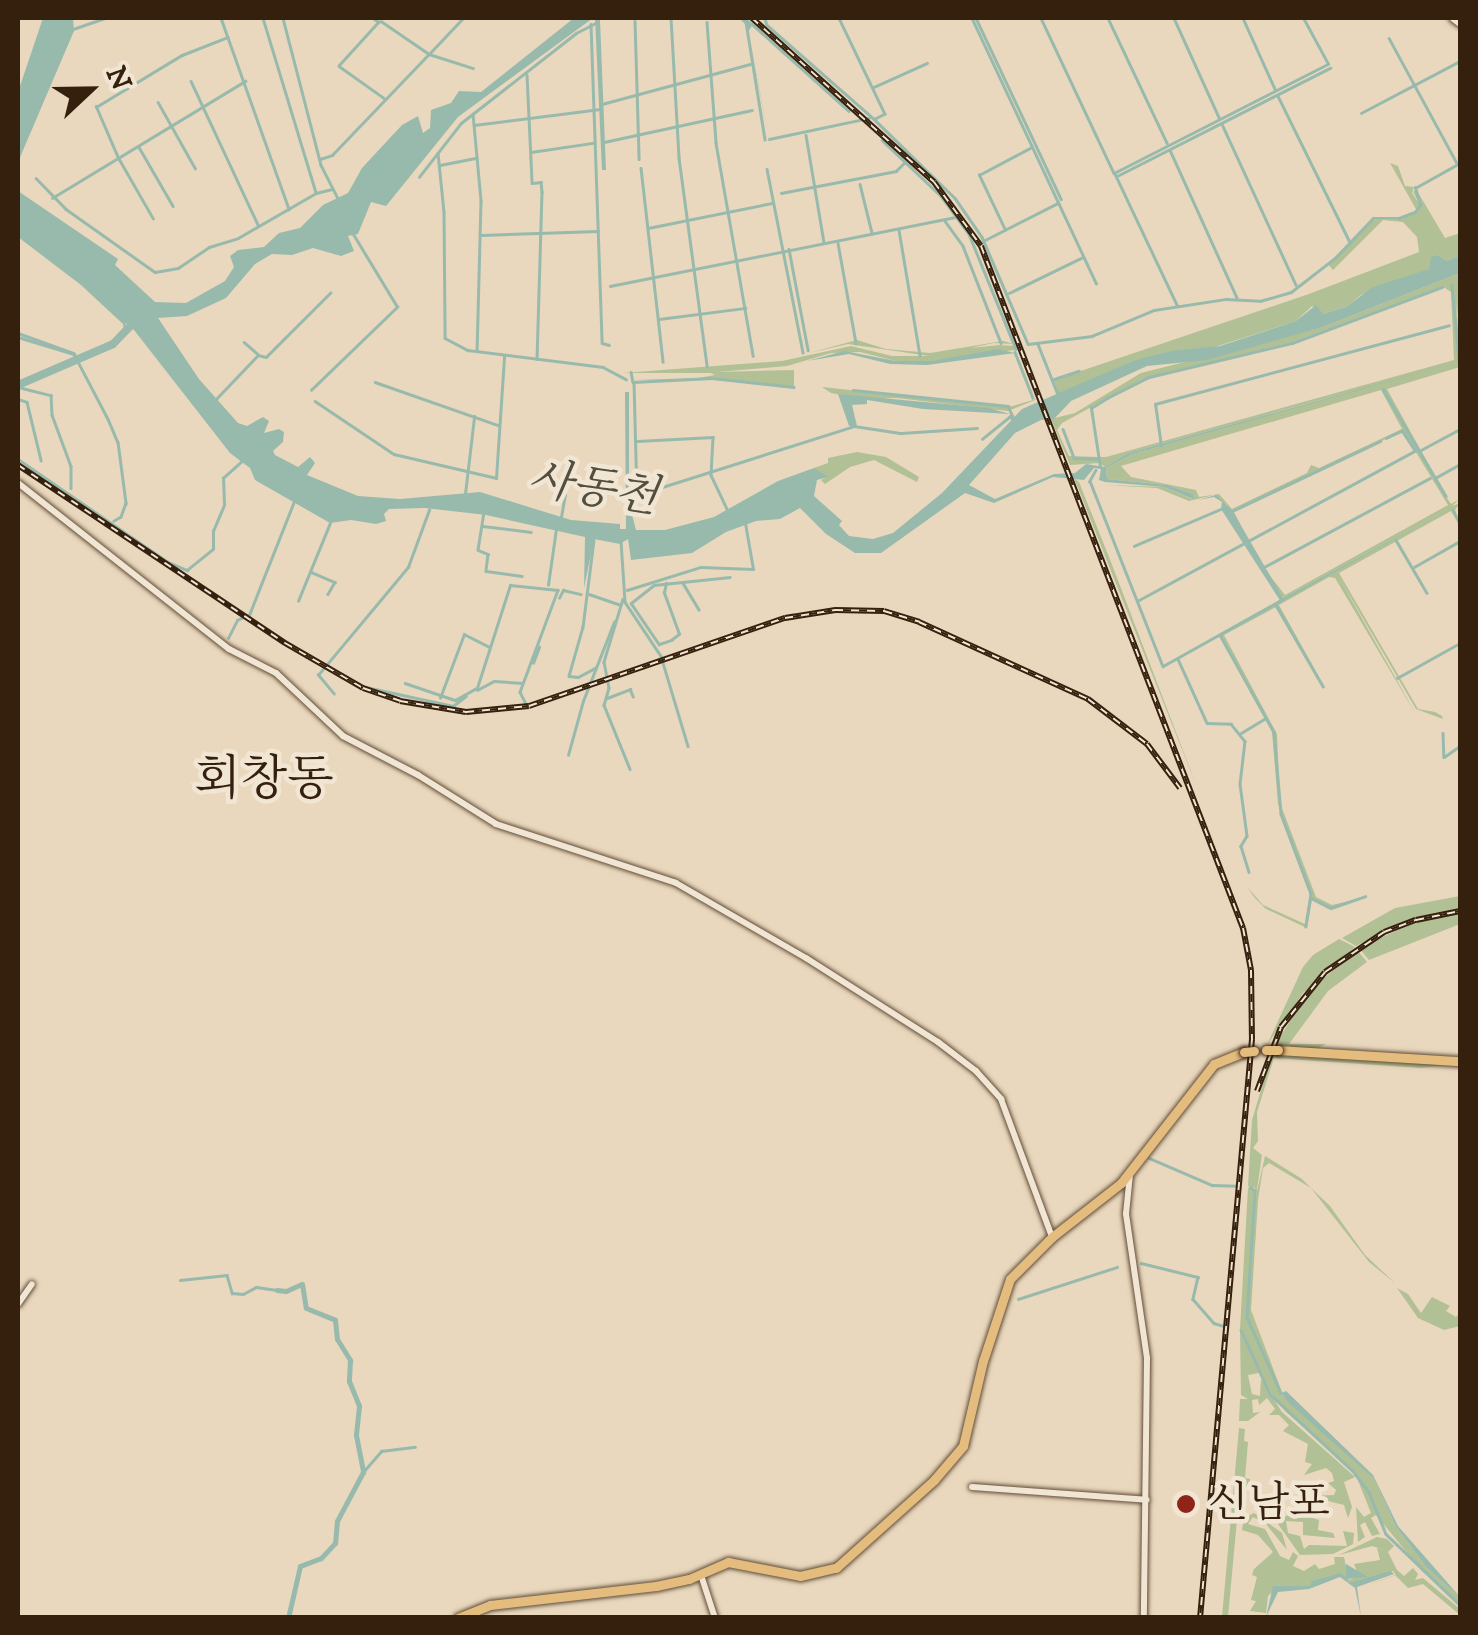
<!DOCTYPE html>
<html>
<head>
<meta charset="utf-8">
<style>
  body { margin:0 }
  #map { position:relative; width:1478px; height:1635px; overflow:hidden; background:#e9d8bd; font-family:"IM FELL DW Pica","Noto Serif KR",serif }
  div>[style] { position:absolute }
  .green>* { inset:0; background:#b1c095 }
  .water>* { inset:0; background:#98baad }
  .stream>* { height:2.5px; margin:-1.25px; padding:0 1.25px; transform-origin:1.25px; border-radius:1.25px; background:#98baad }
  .canal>* { height:5px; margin:-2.5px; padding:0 2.5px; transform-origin:2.5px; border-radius:2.5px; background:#98baad }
  .river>* { height:8px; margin:-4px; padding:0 4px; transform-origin:4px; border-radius:4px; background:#98baad }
  .roads { filter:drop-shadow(0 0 2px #624d39) drop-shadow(0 0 2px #624d39) }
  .tertiary>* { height:6px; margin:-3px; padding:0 3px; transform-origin:3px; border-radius:3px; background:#f1e6d4 }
  .secondary>* { height:6px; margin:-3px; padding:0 3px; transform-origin:3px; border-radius:3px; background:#f1e6d4 }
  .primary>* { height:9px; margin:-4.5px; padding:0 4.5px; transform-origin:4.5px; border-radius:4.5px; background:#e4bc7e }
  .rail>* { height:6px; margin-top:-3px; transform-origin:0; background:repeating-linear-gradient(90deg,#f1e6d4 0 8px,#351f0d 0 16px); box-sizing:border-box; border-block:2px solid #351f0d }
  .bridges { filter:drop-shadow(0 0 2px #351f0d) drop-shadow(0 0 2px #351f0d) }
  .primary-bridge>* { height:9px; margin:-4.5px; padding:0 4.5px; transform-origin:4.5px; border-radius:4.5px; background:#e4bc7e }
  .dots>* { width:28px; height:28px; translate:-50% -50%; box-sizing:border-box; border:5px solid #f1e6d4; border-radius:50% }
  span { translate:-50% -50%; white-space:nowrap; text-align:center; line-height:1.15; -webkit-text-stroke:9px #f1e6d4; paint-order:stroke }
  .poi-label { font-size:42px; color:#351f0d }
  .left { translate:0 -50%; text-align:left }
  .water-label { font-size:45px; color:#534e3d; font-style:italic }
  .quarter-label { font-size:48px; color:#351f0d }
  .frame { position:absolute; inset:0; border:20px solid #351f0d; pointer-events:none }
  .north { position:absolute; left:40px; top:40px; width:100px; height:100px; -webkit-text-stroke:8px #f1e6d4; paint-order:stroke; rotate:68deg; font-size:28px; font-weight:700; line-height:40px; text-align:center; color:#351f0d }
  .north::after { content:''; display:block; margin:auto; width:35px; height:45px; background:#351f0d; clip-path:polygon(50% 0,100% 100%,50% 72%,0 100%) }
</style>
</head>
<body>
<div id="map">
  <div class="green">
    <i style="clip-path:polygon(1362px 113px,1390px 163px,1398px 166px,1405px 186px,1414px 187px,1412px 193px,1420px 205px,1413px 192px,1416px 189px,1445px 238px,1460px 233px,1460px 255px,1447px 261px,1438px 255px,1430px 269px,1361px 295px,1346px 307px,1323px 314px,1312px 306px,1296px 321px,1202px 351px,1135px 360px,1059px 395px,1054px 380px,1309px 294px,1419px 252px,1417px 237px,1403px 222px,1383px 220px,1333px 270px,1328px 264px,1376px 217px,1402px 219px,1417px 211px)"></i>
    <i style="clip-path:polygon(evenodd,1460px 273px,1457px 319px,1456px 294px,1460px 367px,1387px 389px,1447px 498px,1451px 504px,1460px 499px,1452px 506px,1460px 503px,1455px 510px,1460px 525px,1451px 511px,1339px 573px,1418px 709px,1435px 712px,1442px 716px,1443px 719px,1416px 709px,1337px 574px,1417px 716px,1335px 578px,1329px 577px,1279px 605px,1324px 686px,1276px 607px,1224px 635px,1277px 734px,1280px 803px,1316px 897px,1332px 905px,1366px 897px,1329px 909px,1312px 900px,1307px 928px,1266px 909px,1254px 897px,1247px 887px,1263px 905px,1305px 924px,1310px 894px,1278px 804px,1272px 732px,1219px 635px,1450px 508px,1283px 598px,1264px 568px,1285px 595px,1448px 505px,1403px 431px,1233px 510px,1248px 540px,1227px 505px,1214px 495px,1189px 501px,1157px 488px,1105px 485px,1164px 487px,1192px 499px,1193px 494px,1168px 485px,1107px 479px,1106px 468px,1133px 454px,1360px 389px,1128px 453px,1105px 467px,1100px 463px,1070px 465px,1051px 419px,1075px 413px,1141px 373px,1323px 327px,1460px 273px,1442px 286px,1451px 292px,1454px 360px,1106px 457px,1099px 457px,1092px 416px,1099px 457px,1069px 456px,1057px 430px,1062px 423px,1143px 379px,1292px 342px,1442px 286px,1460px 273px,1381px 390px,1402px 429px,1319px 468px,1311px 465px,1307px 473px,1232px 509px,1219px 494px,1199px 497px,1196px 490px,1131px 477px,1121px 466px,1381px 390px)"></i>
    <i style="clip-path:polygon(857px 340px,886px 349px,930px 353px,1003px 341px,1014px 344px,994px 343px,970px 348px,1000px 345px,1014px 346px,1015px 350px,931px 361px,896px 361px,860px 352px,831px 353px,787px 366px,717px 372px,794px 370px,794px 387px,787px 388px,712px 377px,692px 381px,634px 380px,698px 378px,715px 375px,711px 373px,623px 373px,782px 361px,851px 346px,892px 356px,929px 356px,848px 344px,809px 353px)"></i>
    <i style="clip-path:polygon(822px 387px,1009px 407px,1040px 398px,1008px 411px,897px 398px,865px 399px,831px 393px)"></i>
    <i style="clip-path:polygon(857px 452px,886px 457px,919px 477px,917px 482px,874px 460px,850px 467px,825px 484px,821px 480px,827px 477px,816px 473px,814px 468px,828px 463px,828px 458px)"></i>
    <i style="clip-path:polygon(1074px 478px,1079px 482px,1109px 557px,1197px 787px)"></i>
    <i style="clip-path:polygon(1460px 896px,1460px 909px,1404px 922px,1356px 946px,1342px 938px,1395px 908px)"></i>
    <i style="clip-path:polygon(1460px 912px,1460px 924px,1369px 960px,1359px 948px,1417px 921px)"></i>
    <i style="clip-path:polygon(1339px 939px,1355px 947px,1303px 993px,1267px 1045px,1303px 967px,1313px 955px)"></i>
    <i style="clip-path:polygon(1357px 950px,1367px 962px,1328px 991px,1289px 1044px,1326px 1044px,1316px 1049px,1275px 1045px,1309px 991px)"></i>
    <i style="clip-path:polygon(1272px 1053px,1454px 1064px,1421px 1068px,1274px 1058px,1257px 1112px,1258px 1141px,1253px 1148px,1262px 1155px,1256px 1196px,1265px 1156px,1302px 1179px,1311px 1188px,1330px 1206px,1365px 1255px,1396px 1284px,1369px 1262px,1311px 1188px,1269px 1163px,1263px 1168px,1258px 1200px,1251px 1310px,1282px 1392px,1246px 1317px,1280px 1393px,1374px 1479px,1396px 1527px,1427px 1568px,1460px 1597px,1460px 1604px,1423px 1572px,1376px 1515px,1371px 1518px,1380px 1534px,1372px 1536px,1365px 1522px,1360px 1525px,1365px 1537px,1358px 1542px,1356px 1507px,1364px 1517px,1371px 1513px,1357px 1478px,1369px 1492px,1347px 1465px,1285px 1411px,1271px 1393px,1240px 1329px,1248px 1188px,1254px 1189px,1251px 1242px,1253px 1235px,1255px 1188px,1248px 1186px,1252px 1120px)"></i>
    <i style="clip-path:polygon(1397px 1288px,1408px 1294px,1421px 1313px,1432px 1297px,1450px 1306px,1446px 1311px,1456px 1317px,1460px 1312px,1460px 1326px,1444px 1330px,1418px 1318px)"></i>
    <i style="clip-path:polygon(1240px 1331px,1259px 1373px,1248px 1375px,1252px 1394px,1260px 1396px,1261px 1379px,1282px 1412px,1355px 1477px,1344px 1482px,1352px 1507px,1348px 1518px,1344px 1505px,1308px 1496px,1334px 1495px,1336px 1490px,1328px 1483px,1334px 1481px,1332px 1473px,1326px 1468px,1304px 1475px,1312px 1464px,1305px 1462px,1308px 1444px,1283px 1431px,1289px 1425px,1279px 1415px,1269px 1415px,1275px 1409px,1267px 1398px,1259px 1405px,1258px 1399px,1252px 1400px,1253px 1413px,1260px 1412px,1248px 1421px,1239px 1421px,1240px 1399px,1248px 1399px,1241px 1395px)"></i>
    <i style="clip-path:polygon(1239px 1428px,1245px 1429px,1244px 1441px,1248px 1442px,1245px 1478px,1250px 1479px,1250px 1487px,1240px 1487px,1228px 1617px,1222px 1617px)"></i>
    <i style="clip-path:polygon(1291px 1511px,1319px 1520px,1318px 1530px,1333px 1533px,1335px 1538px,1303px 1535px,1303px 1522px,1286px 1521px,1288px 1533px,1300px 1536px,1304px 1549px,1309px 1545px,1347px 1546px,1343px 1531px,1354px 1533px,1353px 1544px,1333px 1554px,1300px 1555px,1278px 1524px)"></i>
    <i style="clip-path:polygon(1254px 1513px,1282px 1533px,1287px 1550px,1266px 1524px,1253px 1517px,1248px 1524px,1265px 1529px,1280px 1556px,1289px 1560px,1293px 1552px,1298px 1556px,1293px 1566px,1304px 1571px,1315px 1564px,1319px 1569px,1335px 1564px,1334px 1557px,1344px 1557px,1349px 1580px,1359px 1576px,1354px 1564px,1380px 1560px,1377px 1548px,1387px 1551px,1372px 1546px,1339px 1555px,1377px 1537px,1387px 1539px,1394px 1546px,1388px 1552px,1397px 1570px,1404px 1576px,1413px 1568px,1418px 1574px,1415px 1580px,1423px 1578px,1460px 1609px,1460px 1615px,1423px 1584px,1408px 1588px,1395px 1575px,1357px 1589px,1396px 1575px,1393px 1571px,1360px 1583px,1349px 1583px,1340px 1574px,1311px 1586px,1276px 1588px,1268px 1596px,1266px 1613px,1250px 1611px,1256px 1601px,1251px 1600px,1257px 1577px,1252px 1575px,1254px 1569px,1273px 1552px,1258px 1535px,1242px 1530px,1244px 1518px)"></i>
  </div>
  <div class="water">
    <i style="clip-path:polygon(43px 18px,73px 18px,74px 31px,18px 162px,18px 92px)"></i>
    <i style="clip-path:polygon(574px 18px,593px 18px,458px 117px,386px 206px,371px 202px,358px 234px,348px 236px,354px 251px,341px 256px,313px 248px,292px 255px,272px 254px,255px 264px,226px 298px,187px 316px,158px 318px,199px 379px,238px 423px,247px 426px,263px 417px,269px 421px,264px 433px,279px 429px,284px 432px,283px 442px,273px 451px,275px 455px,298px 467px,310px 457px,315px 463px,307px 475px,358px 496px,400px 499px,480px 492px,571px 520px,620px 524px,620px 529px,626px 529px,625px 392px,629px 392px,629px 503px,636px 530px,665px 530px,714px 517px,778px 481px,814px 468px,828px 477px,817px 480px,814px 496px,842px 521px,839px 525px,849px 536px,873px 539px,893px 533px,942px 493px,1022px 409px,1135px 360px,1172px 351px,1220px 346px,1296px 321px,1316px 305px,1323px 314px,1346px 307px,1373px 287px,1429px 269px,1431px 257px,1438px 255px,1447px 261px,1460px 255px,1460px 273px,1323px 327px,1207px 360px,1147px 366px,1071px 401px,1054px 419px,1041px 420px,1015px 433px,969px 485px,995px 499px,1054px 474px,1075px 473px,1086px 464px,1105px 467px,1128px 453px,1455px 363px,1133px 454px,1106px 468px,1107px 479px,1168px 485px,1193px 494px,1193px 499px,1164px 487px,1105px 482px,1099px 480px,1101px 469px,1094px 468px,1084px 480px,1053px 477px,994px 503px,965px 493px,881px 553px,855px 553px,826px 534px,800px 508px,780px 519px,756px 521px,726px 532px,692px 553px,631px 560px,628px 539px,620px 544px,594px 539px,584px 588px,585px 537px,486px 515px,425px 508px,389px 509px,384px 514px,386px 521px,376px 524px,351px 520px,330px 523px,255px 480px,250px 468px,230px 453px,134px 330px,126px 323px,124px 330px,123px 324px,81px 285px,18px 237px,18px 191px,118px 259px,115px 265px,155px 302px,186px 303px,225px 281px,234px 267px,230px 256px,238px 250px,264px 247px,279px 233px,300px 228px,323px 205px,348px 193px,362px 168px,402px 125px,418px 116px,423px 133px,430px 128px,431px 110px,451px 103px,459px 91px,481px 92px)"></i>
    <i style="clip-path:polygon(595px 18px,746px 18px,753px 24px,748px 32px,769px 138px,746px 25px,740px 19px,600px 20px,606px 170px,602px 170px)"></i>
    <i style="clip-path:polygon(998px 349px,1015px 353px,927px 365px,890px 364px,849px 354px,807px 361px,844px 351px,896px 361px,931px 361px)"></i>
    <i style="clip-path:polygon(838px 394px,989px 408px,1010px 414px,923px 409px,867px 400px,867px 404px,852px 405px,857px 426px,849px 426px)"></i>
    <i style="clip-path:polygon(1216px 495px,1232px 510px,1283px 598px,1450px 508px,1281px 602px,1221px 509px,1222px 502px,1214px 497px,1198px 500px)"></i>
    <i style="clip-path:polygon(1286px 1391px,1373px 1475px,1398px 1526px,1460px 1597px,1427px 1568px,1396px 1527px,1374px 1479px,1290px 1404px,1281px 1393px)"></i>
    <i style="clip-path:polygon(1346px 1564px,1368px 1577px,1346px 1579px,1349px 1583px,1391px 1571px,1394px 1574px,1357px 1587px,1361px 1617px,1355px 1588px,1340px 1577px,1309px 1589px,1278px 1592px,1266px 1617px,1273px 1586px,1310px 1586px,1312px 1581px,1341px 1573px,1346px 1578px)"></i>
  </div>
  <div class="stream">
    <i style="left:221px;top:18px;width:203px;rotate:70.4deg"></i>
    <i style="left:263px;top:18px;width:182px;rotate:73.1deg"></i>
    <i style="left:283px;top:18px;width:152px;rotate:75.5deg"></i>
    <i style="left:321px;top:165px;width:39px;rotate:63deg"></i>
    <i style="left:373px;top:18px;width:7px;rotate:34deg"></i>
    <i style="left:379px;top:22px;width:59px;rotate:132.3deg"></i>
    <i style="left:339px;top:66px;width:55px;rotate:35.4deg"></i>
    <i style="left:671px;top:18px;width:140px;rotate:86.7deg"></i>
    <i style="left:679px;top:158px;width:210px;rotate:82.3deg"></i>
    <i style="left:769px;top:18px;width:4px;rotate:166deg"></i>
    <i style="left:765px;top:19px;width:6px;rotate:72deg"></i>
    <i style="left:767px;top:25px;width:142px;rotate:41.3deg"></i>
    <i style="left:874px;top:119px;width:113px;rotate:44.3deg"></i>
    <i style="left:955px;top:198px;width:47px;rotate:55.3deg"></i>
    <i style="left:982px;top:237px;width:116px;rotate:66.7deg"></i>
    <i style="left:1028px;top:344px;width:64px;rotate:-7.1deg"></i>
    <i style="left:1092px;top:336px;width:67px;rotate:-22.8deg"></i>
    <i style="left:1154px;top:310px;width:73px;rotate:-8.7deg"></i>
    <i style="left:1226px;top:299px;width:34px;rotate:3deg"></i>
    <i style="left:1260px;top:301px;width:32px;rotate:-16deg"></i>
    <i style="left:1291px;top:292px;width:56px;rotate:-37.7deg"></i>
    <i style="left:1335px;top:258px;width:55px;rotate:-46.5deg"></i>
    <i style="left:1373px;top:218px;width:26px"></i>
    <i style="left:1399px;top:218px;width:17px;rotate:-21deg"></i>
    <i style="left:1415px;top:212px;width:9px;rotate:-54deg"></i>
    <i style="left:1420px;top:205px;width:18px;rotate:-106deg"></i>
    <i style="left:1415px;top:188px;width:51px;rotate:-29.1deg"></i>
    <i style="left:839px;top:18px;width:106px;rotate:64.4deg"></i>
    <i style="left:885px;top:114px;width:11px;rotate:153deg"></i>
    <i style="left:972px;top:18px;width:293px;rotate:64.9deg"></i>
    <i style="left:976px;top:18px;width:200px;rotate:64.8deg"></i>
    <i style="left:1041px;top:18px;width:171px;rotate:64.8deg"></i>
    <i style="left:1108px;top:18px;width:138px;rotate:64.7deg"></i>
    <i style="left:1174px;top:18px;width:109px;rotate:65.6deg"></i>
    <i style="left:1243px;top:18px;width:78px;rotate:65.7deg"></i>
    <i style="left:381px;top:21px;width:58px;rotate:34.5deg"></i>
    <i style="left:429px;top:54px;width:50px;rotate:-46.6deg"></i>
    <i style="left:635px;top:21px;width:138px;rotate:88.3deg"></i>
    <i style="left:707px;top:22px;width:121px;rotate:85.7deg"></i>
    <i style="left:716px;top:143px;width:216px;rotate:80.1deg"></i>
    <i style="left:746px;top:22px;width:119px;rotate:80.8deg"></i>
    <i style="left:591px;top:24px;width:319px;rotate:88deg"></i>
    <i style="left:602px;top:343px;width:7px;rotate:16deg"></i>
    <i style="left:752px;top:24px;width:130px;rotate:41.9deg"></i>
    <i style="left:73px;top:29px;width:34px;rotate:-19deg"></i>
    <i style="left:1389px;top:38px;width:142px;rotate:61.5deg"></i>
    <i style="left:527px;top:75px;width:108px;rotate:87.3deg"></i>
    <i style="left:532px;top:183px;width:9px;rotate:-6deg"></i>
    <i style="left:541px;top:182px;width:10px;rotate:84deg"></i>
    <i style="left:542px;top:192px;width:167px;rotate:91.7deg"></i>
    <i style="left:191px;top:81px;width:159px;rotate:65deg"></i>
    <i style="left:874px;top:87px;width:58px;rotate:-24.4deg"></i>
    <i style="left:1278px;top:96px;width:161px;rotate:63.8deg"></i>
    <i style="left:158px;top:102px;width:76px;rotate:60.7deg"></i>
    <i style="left:602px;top:104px;width:153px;rotate:-15.1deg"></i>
    <i style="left:1361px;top:113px;width:112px;rotate:-27.7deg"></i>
    <i style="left:473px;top:114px;width:87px;rotate:84.7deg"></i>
    <i style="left:481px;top:201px;width:150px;rotate:91.5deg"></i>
    <i style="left:1222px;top:124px;width:177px;rotate:65.3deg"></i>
    <i style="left:474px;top:125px;width:127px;rotate:-7.2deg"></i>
    <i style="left:806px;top:135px;width:109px;rotate:80.5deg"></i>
    <i style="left:769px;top:139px;width:102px;rotate:-11.9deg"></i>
    <i style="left:882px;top:140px;width:81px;rotate:43.5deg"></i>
    <i style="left:941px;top:196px;width:47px;rotate:53.6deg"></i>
    <i style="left:969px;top:234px;width:124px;rotate:67.8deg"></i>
    <i style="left:604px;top:142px;width:151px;rotate:-12.2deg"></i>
    <i style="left:139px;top:147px;width:68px;rotate:60deg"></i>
    <i style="left:1170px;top:150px;width:162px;rotate:65.6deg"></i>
    <i style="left:531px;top:152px;width:62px;rotate:-8.4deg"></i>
    <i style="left:438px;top:153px;width:59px;rotate:84.2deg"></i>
    <i style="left:444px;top:212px;width:126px;rotate:89.5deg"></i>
    <i style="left:445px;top:338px;width:26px;rotate:28deg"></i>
    <i style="left:468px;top:350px;width:136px;rotate:7.2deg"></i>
    <i style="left:603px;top:367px;width:26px;rotate:28deg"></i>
    <i style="left:320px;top:159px;width:13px;rotate:-18deg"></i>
    <i style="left:332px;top:155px;width:140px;rotate:-46.2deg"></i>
    <i style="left:429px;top:54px;width:46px;rotate:17.7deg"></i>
    <i style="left:440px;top:165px;width:37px;rotate:-11deg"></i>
    <i style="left:641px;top:168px;width:195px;rotate:83.5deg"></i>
    <i style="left:767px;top:169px;width:187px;rotate:78.9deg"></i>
    <i style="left:1117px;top:176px;width:239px;rotate:-26.9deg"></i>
    <i style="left:419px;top:177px;width:68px;rotate:-52.1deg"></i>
    <i style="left:461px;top:123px;width:146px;rotate:-38deg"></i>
    <i style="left:576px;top:33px;width:22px;rotate:-27deg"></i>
    <i style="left:36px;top:178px;width:43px;rotate:45.9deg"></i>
    <i style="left:66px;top:209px;width:109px;rotate:35.3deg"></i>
    <i style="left:155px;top:272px;width:23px;rotate:-10deg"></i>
    <i style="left:178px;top:268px;width:37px;rotate:-34deg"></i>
    <i style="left:209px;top:247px;width:30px;rotate:-17deg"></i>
    <i style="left:238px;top:238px;width:90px;rotate:-30deg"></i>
    <i style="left:316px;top:193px;width:16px;rotate:-14deg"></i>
    <i style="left:860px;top:184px;width:50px;rotate:76.2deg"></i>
    <i style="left:781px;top:193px;width:117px;rotate:-10.8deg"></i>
    <i style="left:896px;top:171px;width:11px;rotate:-45deg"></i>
    <i style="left:52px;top:198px;width:226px;rotate:-31.2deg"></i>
    <i style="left:153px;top:219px;width:70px;rotate:-119.8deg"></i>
    <i style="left:118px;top:158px;width:56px;rotate:-113.3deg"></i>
    <i style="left:96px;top:107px;width:100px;rotate:-31.2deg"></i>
    <i style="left:182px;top:55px;width:49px;rotate:-21.4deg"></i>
    <i style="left:945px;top:221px;width:31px;rotate:54deg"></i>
    <i style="left:963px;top:246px;width:104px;rotate:68.6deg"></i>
    <i style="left:648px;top:228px;width:126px;rotate:-11.4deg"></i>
    <i style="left:899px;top:230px;width:127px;rotate:80.5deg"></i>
    <i style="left:1005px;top:230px;width:61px;rotate:-115.3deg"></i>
    <i style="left:979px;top:175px;width:58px;rotate:-27.9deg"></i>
    <i style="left:482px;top:235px;width:116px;rotate:-2deg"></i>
    <i style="left:985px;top:240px;width:82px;rotate:-26.9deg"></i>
    <i style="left:838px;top:243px;width:102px;rotate:79.8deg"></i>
    <i style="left:789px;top:249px;width:103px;rotate:79.3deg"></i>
    <i style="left:1452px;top:285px;width:76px;rotate:84.7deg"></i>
    <i style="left:610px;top:286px;width:353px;rotate:-11.3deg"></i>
    <i style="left:1009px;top:293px;width:82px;rotate:-25.9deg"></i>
    <i style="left:1177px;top:306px;width:147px;rotate:-115.3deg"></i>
    <i style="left:1114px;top:173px;width:240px;rotate:-27deg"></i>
    <i style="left:1328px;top:64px;width:52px;rotate:-118.5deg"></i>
    <i style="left:659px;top:319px;width:87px;rotate:-7.3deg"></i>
    <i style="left:18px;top:333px;width:59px;rotate:19.7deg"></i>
    <i style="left:18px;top:337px;width:59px;rotate:16.9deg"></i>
    <i style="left:74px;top:354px;width:73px;rotate:62.4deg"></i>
    <i style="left:108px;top:419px;width:25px;rotate:67deg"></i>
    <i style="left:118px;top:442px;width:62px;rotate:82.5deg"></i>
    <i style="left:126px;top:503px;width:15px;rotate:110deg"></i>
    <i style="left:121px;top:517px;width:8px;rotate:150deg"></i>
    <i style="left:244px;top:342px;width:18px;rotate:41deg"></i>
    <i style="left:1038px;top:344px;width:57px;rotate:68.4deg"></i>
    <i style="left:1015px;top:352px;width:49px;rotate:68.6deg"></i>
    <i style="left:631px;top:372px;width:10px;rotate:79deg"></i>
    <i style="left:633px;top:382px;width:79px;rotate:-2.9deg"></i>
    <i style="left:712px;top:378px;width:82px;rotate:6.3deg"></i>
    <i style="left:1054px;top:379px;width:26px;rotate:-18deg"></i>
    <i style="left:375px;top:382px;width:130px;rotate:19.3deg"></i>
    <i style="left:634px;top:382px;width:113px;rotate:88.5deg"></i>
    <i style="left:637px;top:495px;width:228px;rotate:-17.6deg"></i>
    <i style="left:854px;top:426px;width:48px;rotate:8.5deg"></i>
    <i style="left:901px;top:433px;width:76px;rotate:-3.8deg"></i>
    <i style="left:18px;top:387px;width:34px;rotate:14deg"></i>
    <i style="left:51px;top:395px;width:20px;rotate:87deg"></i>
    <i style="left:52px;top:415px;width:54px;rotate:69.6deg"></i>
    <i style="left:71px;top:466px;width:22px;rotate:90deg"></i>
    <i style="left:1383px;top:389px;width:124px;rotate:59.5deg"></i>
    <i style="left:311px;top:390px;width:120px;rotate:-44deg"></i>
    <i style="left:397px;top:307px;width:89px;rotate:-121.2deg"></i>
    <i style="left:853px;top:390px;width:156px;rotate:5.9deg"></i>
    <i style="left:1008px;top:406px;width:17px;rotate:65deg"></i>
    <i style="left:1460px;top:394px;width:1px;rotate:90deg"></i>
    <i style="left:18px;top:399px;width:9px;rotate:18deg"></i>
    <i style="left:27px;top:402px;width:60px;rotate:76.4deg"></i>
    <i style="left:215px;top:400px;width:62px;rotate:-46.3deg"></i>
    <i style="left:258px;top:355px;width:8px;rotate:14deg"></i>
    <i style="left:266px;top:357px;width:91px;rotate:-45deg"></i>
    <i style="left:315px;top:401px;width:95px;rotate:33.9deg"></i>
    <i style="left:394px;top:454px;width:105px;rotate:13.2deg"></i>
    <i style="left:496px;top:478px;width:122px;rotate:-86.2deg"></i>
    <i style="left:1063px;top:429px;width:31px;rotate:69deg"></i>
    <i style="left:1074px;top:458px;width:23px;rotate:2deg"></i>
    <i style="left:982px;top:439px;width:36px;rotate:-39deg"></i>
    <i style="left:1010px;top:416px;width:5px;rotate:53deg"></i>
    <i style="left:637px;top:441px;width:76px;rotate:-3deg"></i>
    <i style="left:713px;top:437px;width:38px;rotate:93deg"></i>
    <i style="left:711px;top:475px;width:42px;rotate:64.7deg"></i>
    <i style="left:1161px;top:446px;width:42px;rotate:-98.1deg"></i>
    <i style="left:1155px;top:404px;width:304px;rotate:-15deg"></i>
    <i style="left:1419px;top:451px;width:47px;rotate:-28.2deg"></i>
    <i style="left:18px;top:459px;width:182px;rotate:34.5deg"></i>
    <i style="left:168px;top:562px;width:21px;rotate:23deg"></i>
    <i style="left:187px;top:570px;width:33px;rotate:-39deg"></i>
    <i style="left:213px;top:549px;width:18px;rotate:-90deg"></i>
    <i style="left:213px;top:531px;width:28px;rotate:-67deg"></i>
    <i style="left:224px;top:505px;width:27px;rotate:-92deg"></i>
    <i style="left:223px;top:478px;width:25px;rotate:-42deg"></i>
    <i style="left:1100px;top:467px;width:60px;rotate:-98.7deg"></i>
    <i style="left:1091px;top:408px;width:19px;rotate:-32deg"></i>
    <i style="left:1107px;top:398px;width:47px;rotate:-26.6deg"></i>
    <i style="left:1149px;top:377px;width:147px;rotate:-13.4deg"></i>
    <i style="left:1292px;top:343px;width:160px;rotate:-20.5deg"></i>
    <i style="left:1096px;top:470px;width:13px;rotate:119deg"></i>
    <i style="left:1090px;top:481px;width:199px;rotate:68.5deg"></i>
    <i style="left:1163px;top:666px;width:135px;rotate:-29.2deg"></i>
    <i style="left:1435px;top:478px;width:29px;rotate:-29deg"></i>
    <i style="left:465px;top:494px;width:78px;rotate:-83.3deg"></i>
    <i style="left:1453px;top:510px;width:16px;rotate:63deg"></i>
    <i style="left:484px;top:512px;width:38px;rotate:99deg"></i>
    <i style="left:478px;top:550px;width:11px;rotate:22deg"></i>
    <i style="left:488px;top:554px;width:17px;rotate:97deg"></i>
    <i style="left:486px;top:571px;width:36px;rotate:8deg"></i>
    <i style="left:1230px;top:512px;width:166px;rotate:-25.3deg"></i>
    <i style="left:561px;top:517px;width:23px;rotate:-80deg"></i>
    <i style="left:483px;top:526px;width:48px;rotate:7.1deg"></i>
    <i style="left:594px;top:540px;width:88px;rotate:97.2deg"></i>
    <i style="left:583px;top:627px;width:51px;rotate:105.9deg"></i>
    <i style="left:569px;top:676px;width:9px;rotate:6deg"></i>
    <i style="left:578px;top:677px;width:19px;rotate:-28deg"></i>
    <i style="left:1396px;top:540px;width:61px;rotate:59.7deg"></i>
    <i style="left:621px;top:541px;width:61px;rotate:86.2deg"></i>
    <i style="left:625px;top:602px;width:65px;rotate:56.3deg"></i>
    <i style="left:661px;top:656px;width:94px;rotate:73.3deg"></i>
    <i style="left:1134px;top:546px;width:97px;rotate:-23.1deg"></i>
    <i style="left:1264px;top:567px;width:188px;rotate:-28.2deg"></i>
    <i style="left:1414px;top:567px;width:53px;rotate:-29.5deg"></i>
    <i style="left:311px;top:572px;width:26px;rotate:23deg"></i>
    <i style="left:335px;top:582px;width:14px;rotate:120deg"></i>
    <i style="left:683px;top:583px;width:31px;rotate:59deg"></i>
    <i style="left:548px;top:585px;width:57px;rotate:-81.9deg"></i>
    <i style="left:627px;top:590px;width:77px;rotate:-17.3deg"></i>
    <i style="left:701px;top:567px;width:52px;rotate:2.2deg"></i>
    <i style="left:753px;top:569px;width:47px;rotate:-99.9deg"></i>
    <i style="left:589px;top:594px;width:31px;rotate:19deg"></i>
    <i style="left:559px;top:598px;width:9px;rotate:-63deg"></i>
    <i style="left:563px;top:590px;width:18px;rotate:13deg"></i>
    <i style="left:623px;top:599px;width:66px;rotate:106.8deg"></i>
    <i style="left:604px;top:662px;width:26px;rotate:79deg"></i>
    <i style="left:609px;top:688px;width:18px;rotate:106deg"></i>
    <i style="left:604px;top:705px;width:69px;rotate:67.9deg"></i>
    <i style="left:1139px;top:600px;width:314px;rotate:-28.4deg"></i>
    <i style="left:1415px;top:451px;width:24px;rotate:-123deg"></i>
    <i style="left:1402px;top:431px;width:17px;rotate:155deg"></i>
    <i style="left:298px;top:601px;width:84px;rotate:-67.7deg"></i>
    <i style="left:631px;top:603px;width:50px;rotate:55.7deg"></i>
    <i style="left:659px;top:644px;width:13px;rotate:-18deg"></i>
    <i style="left:671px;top:640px;width:10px;rotate:-37deg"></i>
    <i style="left:679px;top:634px;width:44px;rotate:-110.1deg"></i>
    <i style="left:664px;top:593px;width:10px;rotate:-79deg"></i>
    <i style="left:631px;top:603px;width:29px;rotate:-38deg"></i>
    <i style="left:654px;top:585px;width:76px;rotate:-6deg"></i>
    <i style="left:1276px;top:605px;width:94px;rotate:59.9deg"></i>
    <i style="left:1220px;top:635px;width:111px;rotate:60.9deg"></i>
    <i style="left:1274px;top:732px;width:82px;rotate:85.1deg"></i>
    <i style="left:1281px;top:814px;width:85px;rotate:69.4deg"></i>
    <i style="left:1311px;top:894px;width:33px;rotate:99deg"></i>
    <i style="left:228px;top:638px;width:20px;rotate:-63deg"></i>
    <i style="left:237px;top:620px;width:13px;rotate:-23deg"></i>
    <i style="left:249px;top:615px;width:125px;rotate:-68.4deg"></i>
    <i style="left:1178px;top:659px;width:70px;rotate:65.6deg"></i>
    <i style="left:1207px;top:723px;width:24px;rotate:2deg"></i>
    <i style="left:1231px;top:724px;width:22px;rotate:51deg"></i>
    <i style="left:1245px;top:741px;width:43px;rotate:96.6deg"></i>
    <i style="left:1240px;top:784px;width:52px;rotate:82.3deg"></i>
    <i style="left:1247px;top:836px;width:12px;rotate:121deg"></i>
    <i style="left:1241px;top:846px;width:27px;rotate:73deg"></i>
    <i style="left:533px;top:663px;width:17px;rotate:-69deg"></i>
    <i style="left:1397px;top:678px;width:72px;rotate:-29.1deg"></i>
    <i style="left:405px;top:683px;width:53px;rotate:18.8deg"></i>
    <i style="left:455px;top:700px;width:25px;rotate:-29deg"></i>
    <i style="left:477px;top:688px;width:108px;rotate:-72.2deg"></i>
    <i style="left:510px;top:585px;width:48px;rotate:5.9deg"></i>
    <i style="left:558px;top:590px;width:109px;rotate:110.4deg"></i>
    <i style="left:520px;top:692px;width:11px;rotate:63deg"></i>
    <i style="left:366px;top:687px;width:89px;rotate:12.3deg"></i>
    <i style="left:453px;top:706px;width:16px;rotate:-38deg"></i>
    <i style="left:477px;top:690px;width:19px;rotate:-28deg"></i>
    <i style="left:494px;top:681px;width:28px;rotate:4deg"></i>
    <i style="left:334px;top:694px;width:25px;rotate:-130deg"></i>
    <i style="left:318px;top:675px;width:141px;rotate:-50.2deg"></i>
    <i style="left:408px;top:567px;width:61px;rotate:-69.8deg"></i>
    <i style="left:440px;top:698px;width:68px;rotate:-69.4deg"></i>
    <i style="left:464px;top:634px;width:27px;rotate:27deg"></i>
    <i style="left:607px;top:698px;width:25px;rotate:-21deg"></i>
    <i style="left:630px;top:689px;width:8px;rotate:67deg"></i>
    <i style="left:1241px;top:733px;width:27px;rotate:-31deg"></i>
    <i style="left:1443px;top:733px;width:24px;rotate:88deg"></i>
    <i style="left:1444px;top:757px;width:19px;rotate:-35deg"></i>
    <i style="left:568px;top:755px;width:56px;rotate:-74.5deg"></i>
    <i style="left:583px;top:701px;width:85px;rotate:-68.6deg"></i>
    <i style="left:1311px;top:898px;width:22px;rotate:27deg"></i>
    <i style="left:1331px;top:908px;width:36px;rotate:-19deg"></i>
    <i style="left:1149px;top:1158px;width:69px;rotate:23.2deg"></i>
    <i style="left:1212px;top:1185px;width:24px;rotate:2deg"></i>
    <i style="left:1250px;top:1187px;width:6px;rotate:39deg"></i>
    <i style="left:1255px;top:1191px;width:126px;rotate:93.6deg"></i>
    <i style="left:1247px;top:1317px;width:83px;rotate:65.9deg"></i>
    <i style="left:1141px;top:1263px;width:59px;rotate:13.8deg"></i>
    <i style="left:1198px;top:1277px;width:23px;rotate:103deg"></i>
    <i style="left:1193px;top:1299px;width:32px;rotate:49deg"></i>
    <i style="left:1214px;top:1323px;width:14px;rotate:17deg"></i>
    <i style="left:180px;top:1280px;width:47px;rotate:-6.1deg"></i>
    <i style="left:227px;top:1275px;width:19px;rotate:74deg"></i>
    <i style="left:232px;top:1293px;width:11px;rotate:5deg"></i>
    <i style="left:243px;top:1294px;width:15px;rotate:-28deg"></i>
    <i style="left:256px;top:1287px;width:21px;rotate:8deg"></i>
    <i style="left:1018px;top:1299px;width:104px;rotate:-17.9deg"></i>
    <i style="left:1241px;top:1330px;width:70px;rotate:65.6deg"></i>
    <i style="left:1270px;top:1394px;width:113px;rotate:42.9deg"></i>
    <i style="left:1353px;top:1471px;width:26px;rotate:53deg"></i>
    <i style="left:1369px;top:1492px;width:45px;rotate:68deg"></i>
    <i style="left:1386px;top:1534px;width:103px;rotate:43.8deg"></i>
    <i style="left:363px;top:1472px;width:28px;rotate:-49deg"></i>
    <i style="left:381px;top:1451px;width:34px;rotate:-7deg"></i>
  </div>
  <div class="canal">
    <i style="left:277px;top:1290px;width:9px;rotate:6deg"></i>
    <i style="left:286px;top:1291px;width:17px;rotate:-24deg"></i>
    <i style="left:302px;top:1284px;width:24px;rotate:81deg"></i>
    <i style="left:306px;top:1308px;width:31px;rotate:22deg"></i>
    <i style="left:335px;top:1320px;width:19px;rotate:84deg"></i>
    <i style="left:337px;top:1339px;width:25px;rotate:58deg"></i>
    <i style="left:350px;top:1360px;width:21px;rotate:93deg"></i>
    <i style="left:349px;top:1381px;width:27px;rotate:68deg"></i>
    <i style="left:359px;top:1406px;width:29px;rotate:96deg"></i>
    <i style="left:356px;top:1435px;width:38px;rotate:79deg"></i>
    <i style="left:363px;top:1472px;width:55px;rotate:118deg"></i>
    <i style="left:337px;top:1521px;width:22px;rotate:95deg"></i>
    <i style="left:335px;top:1543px;width:21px;rotate:133deg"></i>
    <i style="left:321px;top:1558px;width:22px;rotate:159deg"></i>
    <i style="left:300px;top:1566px;width:53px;rotate:103deg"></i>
  </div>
  <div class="river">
    <i style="left:18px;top:385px;width:103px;rotate:-23.3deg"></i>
    <i style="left:113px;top:344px;width:33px;rotate:-46deg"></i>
  </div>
  <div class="roads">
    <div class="tertiary">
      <i style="left:18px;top:1304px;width:24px;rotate:-55deg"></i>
      <i style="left:701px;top:1575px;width:45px;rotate:72deg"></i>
    </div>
    <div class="secondary">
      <i style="left:1452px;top:18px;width:10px;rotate:37deg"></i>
      <i style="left:18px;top:483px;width:268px;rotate:38.2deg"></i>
      <i style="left:229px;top:649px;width:53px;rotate:27.1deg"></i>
      <i style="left:276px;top:673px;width:92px;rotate:43.2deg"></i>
      <i style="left:343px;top:736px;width:85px;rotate:27.5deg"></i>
      <i style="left:418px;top:775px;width:92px;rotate:32.1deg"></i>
      <i style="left:496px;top:824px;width:189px;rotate:18.1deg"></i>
      <i style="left:676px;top:883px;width:150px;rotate:30deg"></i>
      <i style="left:806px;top:958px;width:156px;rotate:32.5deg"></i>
      <i style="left:938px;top:1042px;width:48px;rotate:37.3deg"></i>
      <i style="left:976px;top:1071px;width:38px;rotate:48deg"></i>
      <i style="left:1001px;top:1099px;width:147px;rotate:69.7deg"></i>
      <i style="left:1130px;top:1174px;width:40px;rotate:95.7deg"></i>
      <i style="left:1126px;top:1214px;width:146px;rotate:81.7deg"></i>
      <i style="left:1147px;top:1358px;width:260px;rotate:90.7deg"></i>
      <i style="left:972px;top:1487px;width:175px;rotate:4.2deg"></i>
    </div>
    <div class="primary">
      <i style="left:1278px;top:1050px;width:182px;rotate:3.5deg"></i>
      <i style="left:458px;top:1618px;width:35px;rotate:-22deg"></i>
      <i style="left:490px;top:1605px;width:167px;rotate:-6.5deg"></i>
      <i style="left:656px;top:1586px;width:34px;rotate:-12deg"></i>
      <i style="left:689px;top:1579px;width:43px;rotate:-23.6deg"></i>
      <i style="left:728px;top:1562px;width:73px;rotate:11deg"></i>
      <i style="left:800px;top:1576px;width:37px;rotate:-13deg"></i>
      <i style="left:836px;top:1568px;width:132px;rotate:-41.9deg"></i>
      <i style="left:934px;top:1480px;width:45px;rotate:-49.5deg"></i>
      <i style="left:963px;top:1446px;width:87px;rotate:-76.8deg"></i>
      <i style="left:983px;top:1361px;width:86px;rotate:-71.8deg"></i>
      <i style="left:1010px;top:1279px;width:59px;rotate:-45deg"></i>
      <i style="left:1052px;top:1237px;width:88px;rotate:-38deg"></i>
      <i style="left:1121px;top:1183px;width:151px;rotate:-52deg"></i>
      <i style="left:1214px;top:1064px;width:32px;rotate:-22deg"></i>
    </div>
  </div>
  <div class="rail">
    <i style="left:752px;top:18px;width:245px;rotate:42deg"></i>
    <i style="left:934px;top:182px;width:79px;rotate:53.7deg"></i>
    <i style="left:981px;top:246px;width:731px;rotate:68.99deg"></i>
    <i style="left:1243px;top:928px;width:43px;rotate:79.2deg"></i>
    <i style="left:1251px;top:970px;width:69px;rotate:89.2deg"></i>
    <i style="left:1252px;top:1039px;width:581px;rotate:95.13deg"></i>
    <i style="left:18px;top:465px;width:321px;rotate:33.7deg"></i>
    <i style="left:285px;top:643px;width:90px;rotate:30deg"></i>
    <i style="left:363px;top:688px;width:39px;rotate:19deg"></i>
    <i style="left:400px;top:701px;width:67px;rotate:9.5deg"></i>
    <i style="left:466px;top:712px;width:63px;rotate:-5.4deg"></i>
    <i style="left:529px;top:706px;width:271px;rotate:-19deg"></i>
    <i style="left:785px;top:618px;width:51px;rotate:-9.1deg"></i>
    <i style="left:835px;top:610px;width:49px;rotate:1.2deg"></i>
    <i style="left:884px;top:611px;width:37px;rotate:17deg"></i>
    <i style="left:919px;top:622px;width:186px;rotate:24.5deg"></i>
    <i style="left:1088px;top:699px;width:74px;rotate:37.3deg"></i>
    <i style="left:1147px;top:744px;width:55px;rotate:53.1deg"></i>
    <i style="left:1257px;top:1091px;width:68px;rotate:-69.4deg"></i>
    <i style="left:1281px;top:1027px;width:70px;rotate:-51.3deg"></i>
    <i style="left:1325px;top:972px;width:71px;rotate:-34.1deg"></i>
    <i style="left:1384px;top:932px;width:34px;rotate:-21deg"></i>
    <i style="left:1416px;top:920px;width:45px;rotate:-11.6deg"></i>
  </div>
  <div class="bridges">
    <div class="primary-bridge">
      <i style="left:1266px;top:1050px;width:12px"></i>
      <i style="left:1244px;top:1052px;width:10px;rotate:-6deg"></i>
    </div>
  </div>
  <div class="dots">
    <i style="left:1186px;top:1504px;background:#8f2418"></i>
  </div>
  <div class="poi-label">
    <span class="left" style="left:1208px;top:1504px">신남포</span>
  </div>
  <div class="water-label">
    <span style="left:593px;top:490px;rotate:9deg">사동천</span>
  </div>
  <div class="quarter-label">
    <span style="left:264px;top:781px">회창동</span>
  </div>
  <div class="frame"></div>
  <div class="north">N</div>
</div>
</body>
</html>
